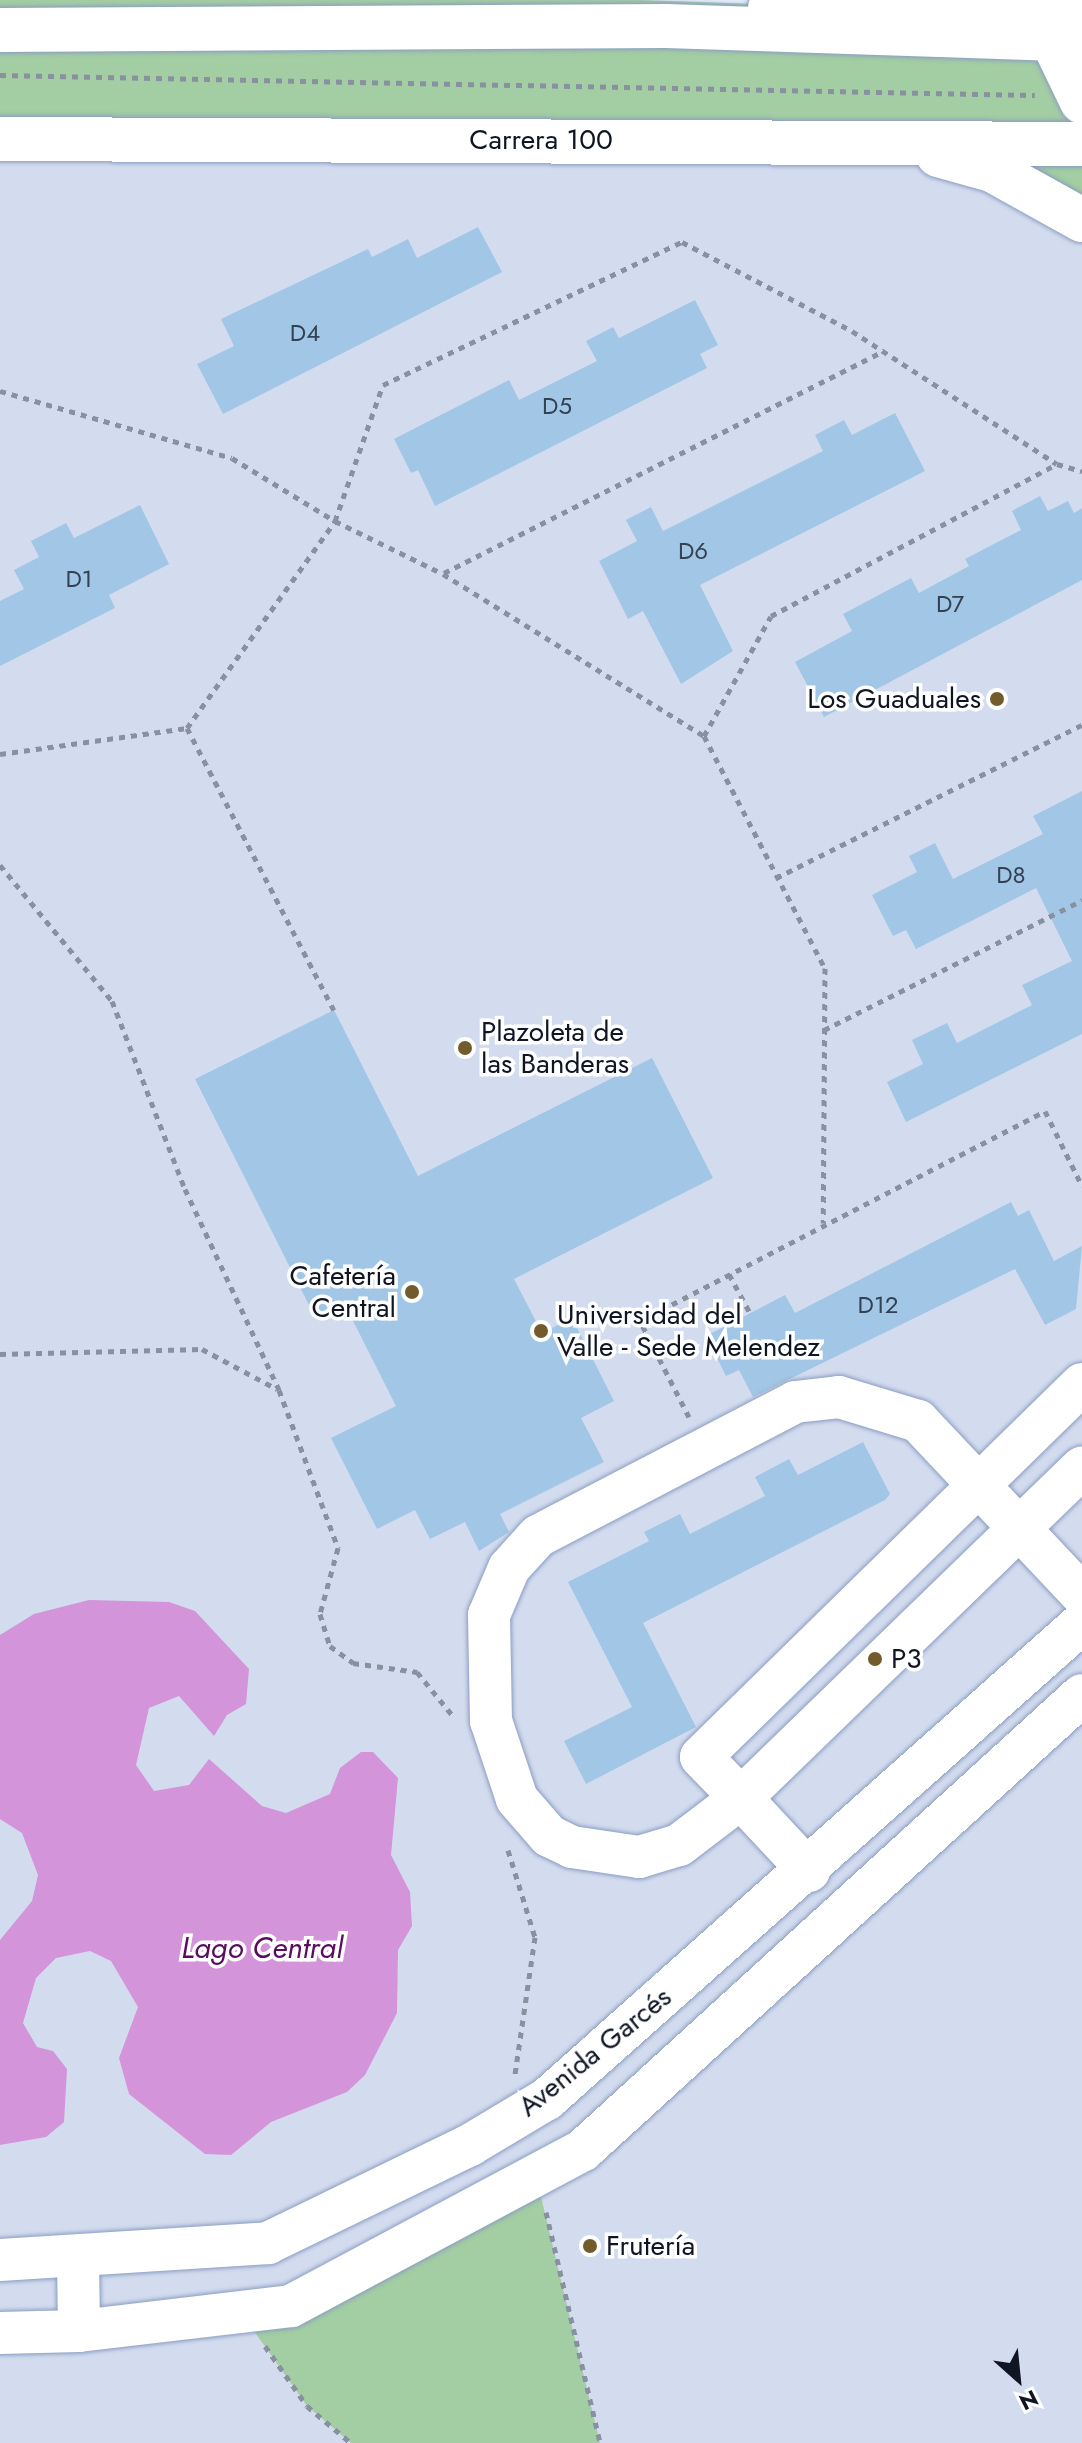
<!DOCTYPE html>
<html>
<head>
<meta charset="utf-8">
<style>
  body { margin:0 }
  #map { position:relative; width:1082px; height:2443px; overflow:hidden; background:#e3ebfb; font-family:Jost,sans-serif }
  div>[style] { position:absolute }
  .built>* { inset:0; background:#d3dcef }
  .green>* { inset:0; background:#a3cda2 }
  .water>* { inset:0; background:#d394d9 }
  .building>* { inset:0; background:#a2c6e5 }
  .path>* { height:5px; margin-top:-2.5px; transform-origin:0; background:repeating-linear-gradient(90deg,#89909f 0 6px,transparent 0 12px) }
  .roads { filter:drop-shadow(0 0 2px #8b9dc2) drop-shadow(0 0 2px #8b9dc2) }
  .minor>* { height:42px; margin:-21px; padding:0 21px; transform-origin:21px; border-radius:21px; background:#fff }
  .major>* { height:44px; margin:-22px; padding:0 22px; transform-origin:22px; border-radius:22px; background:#fff }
  .dots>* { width:22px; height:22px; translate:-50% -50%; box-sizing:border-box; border:4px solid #fff; border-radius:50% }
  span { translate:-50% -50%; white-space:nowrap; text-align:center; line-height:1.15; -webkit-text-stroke:7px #fff; paint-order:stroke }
  .number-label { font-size:24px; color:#344154 }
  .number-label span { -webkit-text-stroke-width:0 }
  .street-label { font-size:28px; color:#0f1523 }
  .poi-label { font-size:28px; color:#0f1523 }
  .right { translate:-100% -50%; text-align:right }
  .left { translate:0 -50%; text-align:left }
  .water-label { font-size:30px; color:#5a0c62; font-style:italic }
  .north { position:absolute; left:978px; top:2339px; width:80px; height:80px; -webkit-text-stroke:6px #fff; paint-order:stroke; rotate:153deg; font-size:22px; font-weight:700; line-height:32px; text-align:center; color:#0f1523 }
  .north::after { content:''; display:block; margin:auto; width:28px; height:36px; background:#0f1523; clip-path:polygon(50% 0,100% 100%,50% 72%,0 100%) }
</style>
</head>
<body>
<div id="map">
  <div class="built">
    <i style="clip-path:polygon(0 139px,912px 148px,1082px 220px,1082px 2443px,0 2443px)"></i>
  </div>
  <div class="green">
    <i style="clip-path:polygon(0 0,641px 0,994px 12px,1082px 102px,1082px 220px,912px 148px,0 139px)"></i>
    <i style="clip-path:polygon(536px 2176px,600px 2443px,351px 2443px,307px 2406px,242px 2314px)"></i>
  </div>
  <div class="water">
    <i style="clip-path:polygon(89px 1600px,169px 1602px,195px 1611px,249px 1669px,246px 1704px,227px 1715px,214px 1736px,179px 1696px,149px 1708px,136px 1765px,154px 1791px,189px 1785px,209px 1759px,262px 1806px,286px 1813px,330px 1794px,340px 1768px,361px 1752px,373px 1752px,398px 1778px,391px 1855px,410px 1892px,412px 1926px,398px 1950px,397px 2013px,365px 2075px,347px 2092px,271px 2122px,231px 2155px,205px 2154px,129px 2094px,119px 2058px,138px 2007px,111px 1961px,90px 1951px,56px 1958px,36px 1978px,23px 2023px,37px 2047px,53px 2051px,67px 2069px,64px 2122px,46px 2137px,0 2145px,0 1940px,32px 1901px,38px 1875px,22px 1833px,0 1819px,0 1635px,34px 1614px)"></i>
  </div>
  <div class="building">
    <i style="clip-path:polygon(478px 227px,502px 272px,223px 414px,197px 364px,234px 346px,221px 319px,368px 249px,372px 257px,408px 239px,417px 258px)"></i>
    <i style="clip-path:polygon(695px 300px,718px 345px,700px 354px,707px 368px,435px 506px,418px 470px,411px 473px,394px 439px,509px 380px,519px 400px,597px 361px,586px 341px,613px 327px,619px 338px)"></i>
    <i style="clip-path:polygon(895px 413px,925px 471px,700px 585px,733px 651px,681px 684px,643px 611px,628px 619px,599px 561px,637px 541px,626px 520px,651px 507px,663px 531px,823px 451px,815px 435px,844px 420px,852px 435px)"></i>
    <i style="clip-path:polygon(1040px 496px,1048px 511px,1068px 501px,1074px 513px,1082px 508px,1082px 580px,824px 717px,795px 662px,852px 631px,843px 614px,911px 578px,919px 593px,969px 566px,965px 559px,1021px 530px,1012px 511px)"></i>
    <i style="clip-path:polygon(140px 505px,169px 564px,109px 595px,115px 608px,0 666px,0 601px,24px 589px,14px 570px,39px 557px,31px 541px,66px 523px,74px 538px)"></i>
    <i style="clip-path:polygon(1082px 791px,1082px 1034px,906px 1122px,887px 1082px,923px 1064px,912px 1040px,947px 1023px,957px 1043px,1032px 1005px,1022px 985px,1072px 961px,1036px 888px,916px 949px,906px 930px,893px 936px,872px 895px,917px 872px,909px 856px,935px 843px,953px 879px,1043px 834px,1033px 816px)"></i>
    <i style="clip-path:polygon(334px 1010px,418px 1176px,652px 1058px,713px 1178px,514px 1279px,542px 1333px,572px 1318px,614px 1401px,581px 1418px,604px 1462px,500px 1514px,509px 1532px,479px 1551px,465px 1522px,430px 1539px,415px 1510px,377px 1529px,331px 1438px,396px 1406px,345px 1305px,316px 1319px,195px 1079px)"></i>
    <i style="clip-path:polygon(1011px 1202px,1018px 1216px,1029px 1210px,1054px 1261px,1082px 1246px,1076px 1309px,1045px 1325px,1015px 1269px,753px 1397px,739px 1370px,726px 1376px,706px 1336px,785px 1295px,795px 1313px)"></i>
    <i style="clip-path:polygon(863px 1442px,890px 1494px,885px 1500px,643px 1623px,696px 1727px,586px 1784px,564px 1741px,632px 1707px,568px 1582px,649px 1541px,644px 1532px,680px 1514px,690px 1534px,765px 1496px,755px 1477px,789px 1459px,798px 1475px)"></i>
  </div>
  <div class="path">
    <i style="left:0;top:75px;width:1035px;rotate:1.11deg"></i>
    <i style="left:0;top:391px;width:241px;rotate:16.1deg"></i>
    <i style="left:232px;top:458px;width:121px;rotate:31.5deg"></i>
    <i style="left:335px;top:521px;width:144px;rotate:-70.6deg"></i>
    <i style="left:383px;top:385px;width:331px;rotate:-25.6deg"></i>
    <i style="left:682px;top:242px;width:192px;rotate:27.6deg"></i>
    <i style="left:852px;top:331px;width:244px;rotate:33deg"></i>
    <i style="left:1057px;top:464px;width:26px;rotate:16deg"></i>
    <i style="left:444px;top:573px;width:493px;rotate:-26.8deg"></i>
    <i style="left:187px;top:728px;width:318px;rotate:62.5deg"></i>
    <i style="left:704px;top:736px;width:137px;rotate:-60.8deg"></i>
    <i style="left:771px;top:616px;width:324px;rotate:-28deg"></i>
    <i style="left:0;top:754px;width:189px;rotate:-7.9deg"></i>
    <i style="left:187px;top:728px;width:254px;rotate:-54.4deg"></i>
    <i style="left:335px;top:521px;width:120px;rotate:26.1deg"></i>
    <i style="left:443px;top:574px;width:307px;rotate:31.8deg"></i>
    <i style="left:704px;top:736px;width:262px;rotate:62.5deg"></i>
    <i style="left:825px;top:968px;width:255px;rotate:90.4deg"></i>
    <i style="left:0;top:865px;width:176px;rotate:50.5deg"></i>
    <i style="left:112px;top:1001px;width:202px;rotate:68.8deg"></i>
    <i style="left:185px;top:1189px;width:222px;rotate:64.9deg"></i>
    <i style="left:279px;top:1390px;width:169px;rotate:69.5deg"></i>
    <i style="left:338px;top:1548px;width:68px;rotate:105.3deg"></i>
    <i style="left:320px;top:1614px;width:34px;rotate:73deg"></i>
    <i style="left:330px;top:1646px;width:29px;rotate:36deg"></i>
    <i style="left:353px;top:1663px;width:65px;rotate:8deg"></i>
    <i style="left:417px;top:1672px;width:57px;rotate:50.7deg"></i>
    <i style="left:776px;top:878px;width:342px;rotate:-26.6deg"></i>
    <i style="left:824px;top:1030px;width:289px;rotate:-26.7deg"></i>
    <i style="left:729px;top:1274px;width:44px;rotate:61.7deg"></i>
    <i style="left:0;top:1354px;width:202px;rotate:-1.4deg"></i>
    <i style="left:202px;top:1349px;width:85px;rotate:28.1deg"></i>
    <i style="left:689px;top:1417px;width:108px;rotate:-117deg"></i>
    <i style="left:640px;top:1321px;width:456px;rotate:-27.4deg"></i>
    <i style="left:1045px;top:1111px;width:84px;rotate:63.7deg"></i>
    <i style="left:508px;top:1850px;width:91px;rotate:72.8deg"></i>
    <i style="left:535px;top:1937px;width:138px;rotate:98.3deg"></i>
    <i style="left:546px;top:2212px;width:237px;rotate:76.8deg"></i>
    <i style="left:265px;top:2346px;width:73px;rotate:55deg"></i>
    <i style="left:307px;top:2406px;width:57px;rotate:40.1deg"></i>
  </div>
  <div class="roads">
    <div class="minor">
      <i style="left:769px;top:8px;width:313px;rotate:0.2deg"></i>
      <i style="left:1082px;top:1384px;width:533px;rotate:135.61deg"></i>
      <i style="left:701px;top:1757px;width:57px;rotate:45.7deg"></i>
      <i style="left:741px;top:1798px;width:475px;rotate:-44.1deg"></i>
      <i style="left:809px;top:1871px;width:100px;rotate:-133deg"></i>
      <i style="left:741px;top:1798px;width:78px;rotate:142.8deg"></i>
      <i style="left:679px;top:1845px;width:42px;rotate:163.3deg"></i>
      <i style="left:639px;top:1857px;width:68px;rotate:-171.5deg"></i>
      <i style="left:572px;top:1847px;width:25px;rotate:-154deg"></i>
      <i style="left:549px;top:1836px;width:49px;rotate:-130.9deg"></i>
      <i style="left:517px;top:1799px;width:82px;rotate:-108.4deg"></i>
      <i style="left:491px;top:1721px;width:106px;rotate:-91.1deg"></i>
      <i style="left:489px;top:1615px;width:51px;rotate:-66.9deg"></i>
      <i style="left:509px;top:1568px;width:43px;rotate:-47.8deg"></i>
      <i style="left:538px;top:1536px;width:290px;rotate:-27.5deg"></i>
      <i style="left:795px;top:1402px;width:44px;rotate:-6.5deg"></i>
      <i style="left:839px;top:1397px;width:83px;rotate:16.9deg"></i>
      <i style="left:918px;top:1421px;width:239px;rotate:46.7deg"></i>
      <i style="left:78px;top:2258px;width:73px;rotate:89.2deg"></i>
      <i style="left:0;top:2260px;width:269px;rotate:-3.6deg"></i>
      <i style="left:268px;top:2243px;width:225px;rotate:-25.9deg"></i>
      <i style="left:470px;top:2145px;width:90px;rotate:-30.9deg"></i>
      <i style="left:547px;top:2099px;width:716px;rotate:-41.66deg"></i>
      <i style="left:0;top:2333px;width:79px;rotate:-1.5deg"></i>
      <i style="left:79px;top:2331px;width:213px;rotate:-6.7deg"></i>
      <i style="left:291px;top:2306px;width:331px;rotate:-28.1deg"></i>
      <i style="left:583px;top:2150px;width:675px;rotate:-42.36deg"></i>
    </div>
    <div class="major">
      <i style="left:1033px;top:0;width:113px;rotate:64.3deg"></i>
      <i style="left:0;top:30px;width:666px;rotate:-0.34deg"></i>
      <i style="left:666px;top:26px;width:416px;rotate:1.9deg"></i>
      <i style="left:0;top:139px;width:1082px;rotate:0.26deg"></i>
      <i style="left:938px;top:155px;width:56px;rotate:15.5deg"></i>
      <i style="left:992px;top:170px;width:103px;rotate:29.1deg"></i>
    </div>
  </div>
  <div class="dots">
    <i style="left:997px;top:699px;background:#735c2c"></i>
    <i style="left:465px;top:1048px;background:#735c2c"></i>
    <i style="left:412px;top:1292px;background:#735c2c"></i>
    <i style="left:541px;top:1331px;background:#735c2c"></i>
    <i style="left:875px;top:1659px;background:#735c2c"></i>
    <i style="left:590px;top:2246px;background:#735c2c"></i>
  </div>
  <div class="number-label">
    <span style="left:305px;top:333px">D4</span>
    <span style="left:557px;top:406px">D5</span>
    <span style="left:693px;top:551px">D6</span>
    <span style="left:79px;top:579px">D1</span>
    <span style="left:950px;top:604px">D7</span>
    <span style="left:1011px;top:875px">D8</span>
    <span style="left:878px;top:1305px">D12</span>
  </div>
  <div class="street-label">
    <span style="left:541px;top:140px">Carrera 100</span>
    <span style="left:595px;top:2052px;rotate:-39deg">Avenida Garcés</span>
  </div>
  <div class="poi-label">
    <span class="right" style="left:981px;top:699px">Los Guaduales</span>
    <span class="left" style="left:481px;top:1048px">Plazoleta de<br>las Banderas</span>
    <span class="right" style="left:396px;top:1292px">Cafetería<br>Central</span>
    <span class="left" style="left:557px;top:1331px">Universidad del<br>Valle - Sede Melendez</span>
    <span class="left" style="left:891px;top:1659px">P3</span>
    <span class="left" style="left:606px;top:2246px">Frutería</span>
  </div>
  <div class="water-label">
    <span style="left:262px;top:1948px">Lago Central</span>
  </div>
  <div class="north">N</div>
</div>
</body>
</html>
